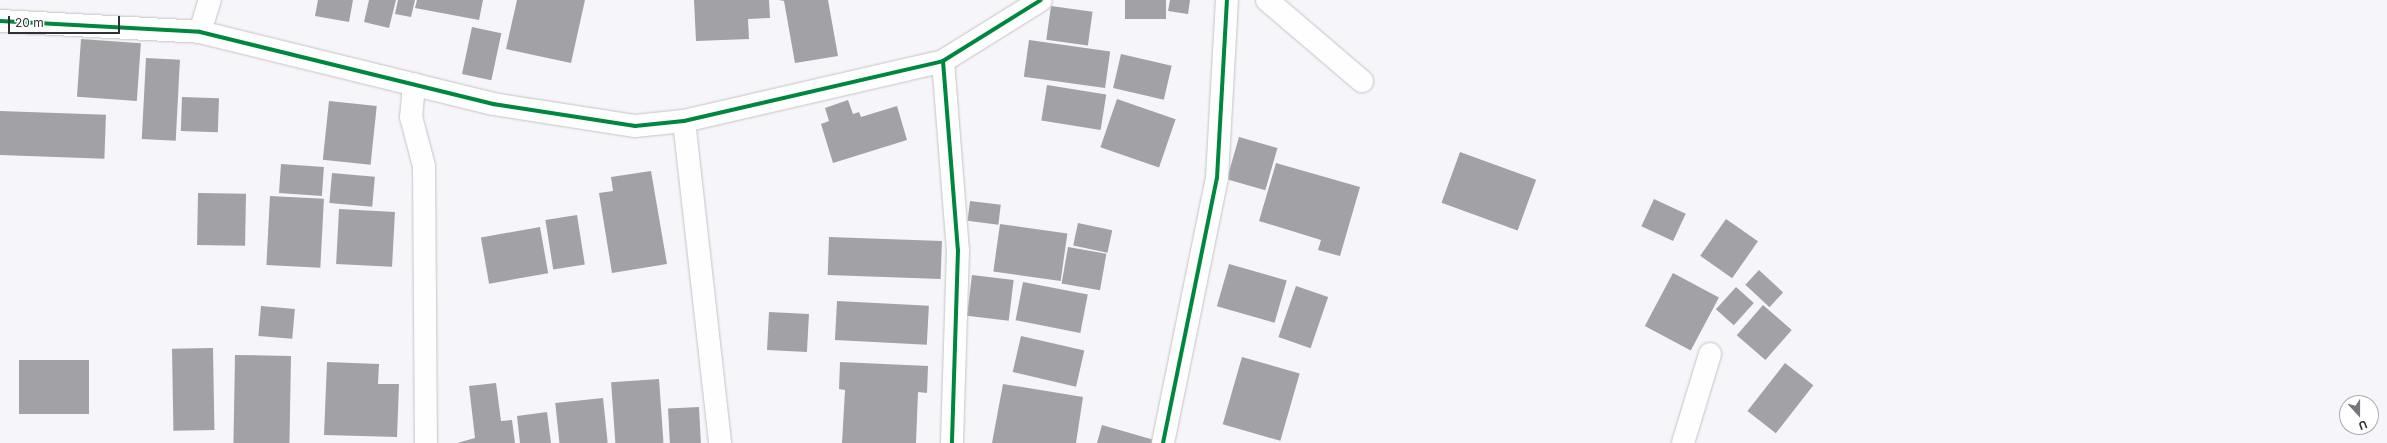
<!DOCTYPE html>
<html>
<head>
<meta charset="utf-8">
<style>
  body { margin:0 }
  #map { position:relative; width:2387px; height:443px; overflow:hidden; background:#f5f5fa; font-family:Inter,sans-serif }
  div>[style] { position:absolute }
  .building>* { inset:0; background:#a2a2a6; transform-origin:0 0 }
  .roads { filter:drop-shadow(0 0 1px #c4c4c8) drop-shadow(0 0 1px #c4c4c8) }
  .minor>* { height:22px; margin:-11px; padding:0 11px; transform-origin:11px; border-radius:11px; background:#fefefe }
  .cycleway>* { height:4px; margin:-2px; padding:0 2px; transform-origin:2px; border-radius:2px; background:#00873e }
  span { translate:-50% -50%; white-space:nowrap; text-align:center; line-height:1.15; -webkit-text-stroke:4px #fff; paint-order:stroke }
  .north { position:absolute; left:2339px; top:395px; width:40px; height:40px; box-sizing:border-box; background:#fff; border:1px solid #acadae; border-radius:50%; rotate:159deg; font-size:11px; font-weight:700; line-height:16px; text-align:center; color:#303134 }
  .north::after { content:''; display:block; margin:auto; width:14px; height:18px; background:#757679; clip-path:polygon(50% 0,100% 100%,50% 72%,0 100%) }
  .scale { position:absolute; left:8px; top:16px; width:112px; height:18px; box-sizing:border-box; border:2px solid #303134; border-top:0; padding-left:5px; font-size:12px; line-height:14px; white-space:nowrap; color:#303134; -webkit-text-stroke:3px #fff; paint-order:stroke }
</style>
</head>
<body>
<div id="map">
  <div class="building">
    <i style="clip-path:polygon(318px 0,353px 0,349px 22px,315px 16px)"></i>
    <i style="clip-path:polygon(369px 0,396px 0,389px 28px,364px 22px)"></i>
    <i style="clip-path:polygon(398px 0,415px 0,411px 17px,395px 14px)"></i>
    <i style="clip-path:polygon(417px 0,483px 0,479px 20px,415px 8px)"></i>
    <i style="clip-path:polygon(517px 0,585px 0,571px 63px,506px 49px)"></i>
    <i style="clip-path:polygon(694px 0,769px 0,770px 18px,748px 19px,749px 39px,696px 41px)"></i>
    <i style="clip-path:polygon(779px 0,828px 0,838px 56px,795px 63px,784px 1px)"></i>
    <i style="left:1125px;top:0;width:41px;height:19px"></i>
    <i style="clip-path:polygon(1170px 0,1190px 0,1188px 14px,1168px 11px)"></i>
    <i style="left:1051px;top:6px;width:42px;height:34px;rotate:8deg"></i>
    <i style="left:472px;top:27px;width:30px;height:48px;rotate:12deg"></i>
    <i style="left:81px;top:39px;width:60px;height:58px;rotate:4deg"></i>
    <i style="left:1029px;top:40px;width:82px;height:37px;rotate:8deg"></i>
    <i style="left:1121px;top:54px;width:52px;height:35px;rotate:13deg"></i>
    <i style="left:146px;top:58px;width:34px;height:81px;rotate:3deg"></i>
    <i style="left:1047px;top:85px;width:60px;height:36px;rotate:9deg"></i>
    <i style="left:182px;top:97px;width:37px;height:34px;rotate:2deg"></i>
    <i style="left:1117px;top:99px;width:62px;height:51px;rotate:19deg"></i>
    <i style="clip-path:polygon(848px 100px,853px 114px,859px 112px,861px 117px,897px 106px,907px 140px,833px 163px,821px 124px,829px 121px,825px 108px)"></i>
    <i style="left:329px;top:101px;width:48px;height:59px;rotate:6deg"></i>
    <i style="left:0;top:111px;width:106px;height:44px;rotate:2deg"></i>
    <i style="left:1239px;top:137px;width:40px;height:44px;rotate:16deg"></i>
    <i style="left:1460px;top:152px;width:81px;height:54px;rotate:20deg"></i>
    <i style="clip-path:polygon(1276px 163px,1360px 187px,1340px 256px,1318px 250px,1321px 240px,1259px 221px)"></i>
    <i style="left:281px;top:164px;width:43px;height:29px;rotate:4deg"></i>
    <i style="clip-path:polygon(651px 171px,667px 264px,612px 273px,599px 193px,613px 191px,611px 177px)"></i>
    <i style="left:332px;top:173px;width:43px;height:30px;rotate:5deg"></i>
    <i style="left:198px;top:193px;width:48px;height:52px;rotate:1deg"></i>
    <i style="left:270px;top:196px;width:54px;height:69px;rotate:3deg"></i>
    <i style="left:1654px;top:199px;width:35px;height:30px;rotate:25deg"></i>
    <i style="left:970px;top:201px;width:31px;height:20px;rotate:7deg"></i>
    <i style="left:339px;top:209px;width:56px;height:55px;rotate:3deg"></i>
    <i style="left:577px;top:215px;width:50px;height:32px;rotate:81deg"></i>
    <i style="left:1726px;top:219px;width:39px;height:45px;rotate:35deg"></i>
    <i style="left:1078px;top:223px;width:35px;height:23px;rotate:12deg"></i>
    <i style="left:1000px;top:224px;width:68px;height:48px;rotate:8deg"></i>
    <i style="left:540px;top:227px;width:47px;height:60px;rotate:80deg"></i>
    <i style="left:829px;top:237px;width:113px;height:38px;rotate:2deg"></i>
    <i style="left:1068px;top:247px;width:39px;height:37px;rotate:10deg"></i>
    <i style="left:1229px;top:264px;width:60px;height:44px;rotate:16deg"></i>
    <i style="left:1759px;top:270px;width:33px;height:20px;rotate:43deg"></i>
    <i style="left:1673px;top:273px;width:52px;height:60px;rotate:28deg"></i>
    <i style="left:972px;top:275px;width:42px;height:41px;rotate:7deg"></i>
    <i style="left:1023px;top:282px;width:66px;height:39px;rotate:11deg"></i>
    <i style="left:1296px;top:286px;width:34px;height:54px;rotate:19deg"></i>
    <i style="left:1736px;top:287px;width:24px;height:30px;rotate:42deg"></i>
    <i style="left:837px;top:301px;width:92px;height:39px;rotate:3deg"></i>
    <i style="left:1763px;top:305px;width:38px;height:40px;rotate:41deg"></i>
    <i style="left:261px;top:306px;width:34px;height:30px;rotate:5deg"></i>
    <i style="left:769px;top:312px;width:40px;height:38px;rotate:3deg"></i>
    <i style="left:1021px;top:336px;width:65px;height:37px;rotate:13deg"></i>
    <i style="left:213px;top:348px;width:82px;height:41px;rotate:89deg"></i>
    <i style="left:235px;top:355px;width:56px;height:88px;rotate:1deg"></i>
    <i style="left:1242px;top:357px;width:60px;height:70px;rotate:16deg"></i>
    <i style="left:89px;top:360px;width:54px;height:70px;rotate:90deg"></i>
    <i style="clip-path:polygon(327px 362px,379px 364px,378px 384px,399px 384px,397px 437px,324px 435px)"></i>
    <i style="clip-path:polygon(840px 362px,928px 366px,927px 393px,918px 392px,916px 443px,842px 443px,845px 390px,839px 389px)"></i>
    <i style="left:1785px;top:363px;width:36px;height:61px;rotate:38deg"></i>
    <i style="left:659px;top:379px;width:64px;height:48px;rotate:86deg"></i>
    <i style="clip-path:polygon(496px 383px,501px 421px,512px 420px,515px 443px,457px 443px,475px 438px,469px 386px)"></i>
    <i style="clip-path:polygon(1003px 384px,1083px 397px,1076px 443px,992px 443px)"></i>
    <i style="left:603px;top:398px;width:45px;height:48px;rotate:84deg"></i>
    <i style="left:699px;top:407px;width:36px;height:31px;rotate:87deg"></i>
    <i style="clip-path:polygon(547px 412px,551px 443px,520px 443px,517px 416px)"></i>
    <i style="clip-path:polygon(1102px 425px,1161px 442px,1160px 443px,1097px 443px)"></i>
  </div>
  <div class="roads">
    <div class="minor">
      <i style="left:1267px;top:0;width:125px;rotate:40.5deg"></i>
      <i style="left:0;top:21px;width:200px;rotate:3.1deg"></i>
      <i style="left:200px;top:32px;width:302px;rotate:13.8deg"></i>
      <i style="left:493px;top:104px;width:144px;rotate:8.8deg"></i>
      <i style="left:635px;top:126px;width:49px;rotate:-5.8deg"></i>
      <i style="left:684px;top:121px;width:266px;rotate:-13deg"></i>
      <i style="left:943px;top:61px;width:115px;rotate:-31.9deg"></i>
      <i style="left:200px;top:32px;width:34px;rotate:-73deg"></i>
      <i style="left:943px;top:61px;width:190px;rotate:85.5deg"></i>
      <i style="left:958px;top:250px;width:193px;rotate:91.8deg"></i>
      <i style="left:414px;top:84px;width:33px;rotate:95deg"></i>
      <i style="left:411px;top:117px;width:51px;rotate:75.1deg"></i>
      <i style="left:424px;top:166px;width:277px;rotate:89.6deg"></i>
      <i style="left:684px;top:121px;width:324px;rotate:83.6deg"></i>
      <i style="left:1163px;top:443px;width:270px;rotate:-78.5deg"></i>
      <i style="left:1217px;top:178px;width:178px;rotate:-86.8deg"></i>
      <i style="left:1683px;top:443px;width:93px;rotate:-73.1deg"></i>
    </div>
  </div>
  <div class="cycleway">
    <i style="left:0;top:21px;width:200px;rotate:3.1deg"></i>
    <i style="left:200px;top:32px;width:302px;rotate:13.8deg"></i>
    <i style="left:493px;top:104px;width:144px;rotate:8.8deg"></i>
    <i style="left:635px;top:126px;width:49px;rotate:-5.8deg"></i>
    <i style="left:684px;top:121px;width:266px;rotate:-13deg"></i>
    <i style="left:943px;top:61px;width:115px;rotate:-31.9deg"></i>
    <i style="left:943px;top:61px;width:190px;rotate:85.5deg"></i>
    <i style="left:958px;top:250px;width:193px;rotate:91.8deg"></i>
    <i style="left:1163px;top:443px;width:270px;rotate:-78.5deg"></i>
    <i style="left:1217px;top:178px;width:178px;rotate:-86.8deg"></i>
  </div>
  <div class="north">U</div>
  <div class="scale">20 m</div>
</div>
</body>
</html>
